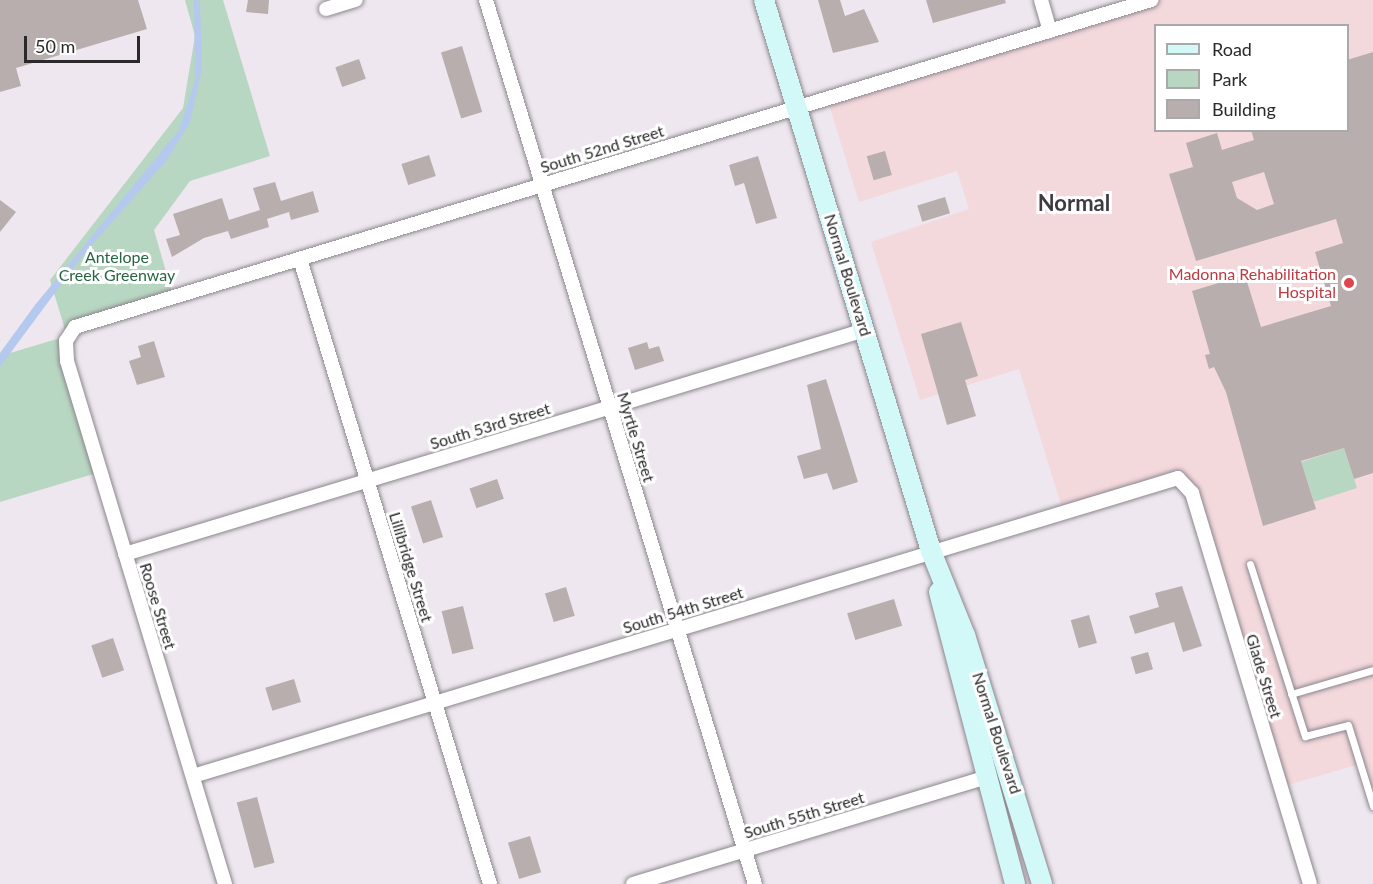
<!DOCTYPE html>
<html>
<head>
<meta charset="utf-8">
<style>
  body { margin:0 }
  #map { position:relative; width:1373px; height:884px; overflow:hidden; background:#eee7ef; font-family:Lato,sans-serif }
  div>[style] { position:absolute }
  .medical>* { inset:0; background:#f3d8dc }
  .green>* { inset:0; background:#b8d7c2; transform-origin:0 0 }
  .water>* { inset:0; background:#b5c8ee }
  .building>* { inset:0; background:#b8aead; transform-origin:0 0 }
  .roads { filter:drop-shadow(0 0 2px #8c868d) drop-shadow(0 0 2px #8c868d) }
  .lane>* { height:7px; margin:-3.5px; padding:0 3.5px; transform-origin:3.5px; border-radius:3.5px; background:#fff }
  .street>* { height:14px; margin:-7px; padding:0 7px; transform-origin:7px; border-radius:7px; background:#fff }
  .secondary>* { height:20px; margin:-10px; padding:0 10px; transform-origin:10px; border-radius:10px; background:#d3f8f8 }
  .dots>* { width:16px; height:16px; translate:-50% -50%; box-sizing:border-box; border:3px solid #fff; border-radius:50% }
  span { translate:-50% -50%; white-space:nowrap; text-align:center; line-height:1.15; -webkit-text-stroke:6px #fff; paint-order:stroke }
  .street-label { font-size:16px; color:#2b292b }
  .park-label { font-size:16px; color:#276542 }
  .health-label { font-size:16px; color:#be3a42 }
  .right { translate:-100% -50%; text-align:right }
  .district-label { font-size:22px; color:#3f3a3f; font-weight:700 }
  .legend { position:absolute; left:1154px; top:24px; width:195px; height:108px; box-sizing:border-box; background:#fff; border:2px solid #aaa9aa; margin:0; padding:8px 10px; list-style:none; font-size:18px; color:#2b292b }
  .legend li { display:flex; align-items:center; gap:12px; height:30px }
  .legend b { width:30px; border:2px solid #aaa9aa }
  .scale { position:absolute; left:24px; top:36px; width:116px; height:27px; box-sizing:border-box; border:3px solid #2b292b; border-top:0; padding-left:8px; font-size:18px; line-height:21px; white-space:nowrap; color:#2b292b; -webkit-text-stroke:4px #fff; paint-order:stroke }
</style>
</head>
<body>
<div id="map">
  <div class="medical">
    <i style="clip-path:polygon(evenodd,1151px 0,1373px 0,1373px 796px,1363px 763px,1281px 787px,1187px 483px,1063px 511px,1019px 369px,920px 400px,871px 242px,969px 209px,957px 171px,859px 202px,827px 98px,1151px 0,1156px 26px,1348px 26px,1348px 130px,1156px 130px,1156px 26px)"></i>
  </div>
  <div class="green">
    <i style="clip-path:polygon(185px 0,223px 0,270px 156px,190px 181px,154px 230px,173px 296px,67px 337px,100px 472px,0 502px,0 356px,67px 336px,50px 280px,183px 108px,195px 36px)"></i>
    <i style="left:1344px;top:448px;width:42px;height:45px;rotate:72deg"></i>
  </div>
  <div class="water">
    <i style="clip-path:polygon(194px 0,200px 1px,202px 68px,190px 122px,167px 160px,83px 255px,0 367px,0 353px,35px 305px,179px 130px,195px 80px)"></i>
  </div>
  <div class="building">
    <i style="clip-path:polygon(0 0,138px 0,147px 29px,16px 68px,21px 86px,0 92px)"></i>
    <i style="clip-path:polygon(248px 0,269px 0,268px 14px,246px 12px)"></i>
    <i style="clip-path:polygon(818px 0,840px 0,845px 16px,864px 9px,879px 42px,833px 53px)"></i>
    <i style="clip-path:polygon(926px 0,1005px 0,1006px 3px,933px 23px)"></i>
    <i style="left:462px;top:46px;width:69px;height:22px;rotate:73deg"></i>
    <i style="clip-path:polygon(evenodd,1373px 52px,1373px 473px,1354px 479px,1344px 448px,1301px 461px,1316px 509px,1263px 526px,1226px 392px,1214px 367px,1209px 369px,1205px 355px,1210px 354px,1192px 291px,1245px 275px,1261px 327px,1331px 306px,1315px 252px,1343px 243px,1336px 219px,1196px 261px,1169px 174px,1193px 167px,1186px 143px,1217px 133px,1222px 150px,1254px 140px,1251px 130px,1347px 130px,1347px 60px,1373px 52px,1264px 172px,1274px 204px,1257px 210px,1237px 198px,1232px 182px,1264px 172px)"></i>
    <i style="left:359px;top:59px;width:21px;height:25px;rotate:71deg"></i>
    <i style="left:885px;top:151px;width:25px;height:19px;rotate:74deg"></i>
    <i style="left:429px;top:155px;width:22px;height:29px;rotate:72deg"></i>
    <i style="clip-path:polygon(758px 156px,777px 218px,756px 224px,744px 183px,735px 186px,729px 165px)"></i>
    <i style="clip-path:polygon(275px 182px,281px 201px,313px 191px,319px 212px,291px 220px,289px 212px,267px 219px,269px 227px,231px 239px,228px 231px,204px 238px,172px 257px,166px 239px,180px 235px,173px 214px,222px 198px,229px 220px,260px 210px,253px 188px)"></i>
    <i style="left:945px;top:197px;width:17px;height:29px;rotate:73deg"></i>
    <i style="clip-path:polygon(0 200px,16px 212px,0 232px)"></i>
    <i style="clip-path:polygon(961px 322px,978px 376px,965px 380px,976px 416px,947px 425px,921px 334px)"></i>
    <i style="clip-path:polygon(154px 341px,165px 377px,137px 385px,129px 361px,141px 357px,138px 346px)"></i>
    <i style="clip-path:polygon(647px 342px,649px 349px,659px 346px,664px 361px,635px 370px,628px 348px)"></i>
    <i style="clip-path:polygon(826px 379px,858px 482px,833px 490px,827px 473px,804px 479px,797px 456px,821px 449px,807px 385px)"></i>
    <i style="left:497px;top:479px;width:21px;height:29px;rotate:71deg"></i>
    <i style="left:431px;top:500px;width:39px;height:21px;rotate:72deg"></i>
    <i style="clip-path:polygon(1182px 586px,1202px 646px,1183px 652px,1174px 622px,1135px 634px,1129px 616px,1159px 607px,1155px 593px)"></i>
    <i style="left:566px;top:587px;width:30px;height:22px;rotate:73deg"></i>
    <i style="left:894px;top:599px;width:28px;height:49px;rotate:73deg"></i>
    <i style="left:463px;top:606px;width:44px;height:22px;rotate:76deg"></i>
    <i style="left:1089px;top:615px;width:29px;height:19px;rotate:74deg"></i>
    <i style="left:113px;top:638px;width:34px;height:23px;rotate:71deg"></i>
    <i style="left:1148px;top:652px;width:18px;height:18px;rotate:74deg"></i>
    <i style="left:294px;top:679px;width:24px;height:30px;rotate:73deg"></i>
    <i style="left:257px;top:797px;width:68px;height:21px;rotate:75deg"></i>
    <i style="left:530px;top:836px;width:38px;height:23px;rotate:73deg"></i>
  </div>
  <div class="roads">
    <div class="lane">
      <i style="left:1250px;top:564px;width:181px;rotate:72.3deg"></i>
      <i style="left:1305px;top:736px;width:44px;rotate:-14.3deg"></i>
      <i style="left:1348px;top:725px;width:85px;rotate:72.8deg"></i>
      <i style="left:1291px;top:694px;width:85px;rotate:-16.3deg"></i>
    </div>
    <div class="street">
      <i style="left:486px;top:0;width:924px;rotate:73.08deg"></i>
      <i style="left:1041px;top:0;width:32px;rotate:74deg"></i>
      <i style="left:326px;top:9px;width:31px;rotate:-17deg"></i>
      <i style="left:300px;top:259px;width:653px;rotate:73.09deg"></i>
      <i style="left:125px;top:554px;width:773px;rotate:-16.84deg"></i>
      <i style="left:193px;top:776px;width:1029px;rotate:-16.83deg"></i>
      <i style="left:1178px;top:478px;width:21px;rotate:47deg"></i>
      <i style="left:1192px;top:493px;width:408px;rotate:73.2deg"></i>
      <i style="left:225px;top:884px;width:546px;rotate:-106.81deg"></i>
      <i style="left:67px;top:361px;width:20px;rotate:-93deg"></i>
      <i style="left:66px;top:341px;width:17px;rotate:-57deg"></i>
      <i style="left:75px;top:327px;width:1125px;rotate:-16.9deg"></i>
      <i style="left:633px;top:884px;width:367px;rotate:-16.8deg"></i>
    </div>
    <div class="secondary">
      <i style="left:764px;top:0;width:576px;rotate:73.14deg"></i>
      <i style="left:931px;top:551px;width:91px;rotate:68deg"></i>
      <i style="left:965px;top:635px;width:261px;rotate:72.8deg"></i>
      <i style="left:939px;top:592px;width:302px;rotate:75.4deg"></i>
    </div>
  </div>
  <div class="dots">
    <i style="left:1349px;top:283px;background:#e0444e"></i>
  </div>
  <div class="street-label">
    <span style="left:602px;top:149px;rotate:-17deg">South 52nd Street</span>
    <span style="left:848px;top:275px;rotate:73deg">Normal Boulevard</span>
    <span style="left:490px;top:426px;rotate:-17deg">South 53rd Street</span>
    <span style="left:636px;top:437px;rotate:73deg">Myrtle Street</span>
    <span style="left:411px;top:567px;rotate:73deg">Lillibridge Street</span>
    <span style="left:158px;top:606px;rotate:73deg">Roose Street</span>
    <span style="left:683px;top:610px;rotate:-17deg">South 54th Street</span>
    <span style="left:1264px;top:676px;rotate:73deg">Glade Street</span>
    <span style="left:997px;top:733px;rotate:72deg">Normal Boulevard</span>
    <span style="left:804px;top:815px;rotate:-17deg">South 55th Street</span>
  </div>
  <div class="park-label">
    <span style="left:117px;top:266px">Antelope<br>Creek Greenway</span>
  </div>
  <div class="health-label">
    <span class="right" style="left:1336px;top:283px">Madonna Rehabilitation<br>Hospital</span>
  </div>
  <div class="district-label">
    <span style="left:1074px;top:203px">Normal</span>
  </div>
  <ul class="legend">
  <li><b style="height:8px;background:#d3f8f8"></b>Road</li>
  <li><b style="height:16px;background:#b8d7c2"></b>Park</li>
  <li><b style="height:16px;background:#b8aead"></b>Building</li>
  </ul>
  <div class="scale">50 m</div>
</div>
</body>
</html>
